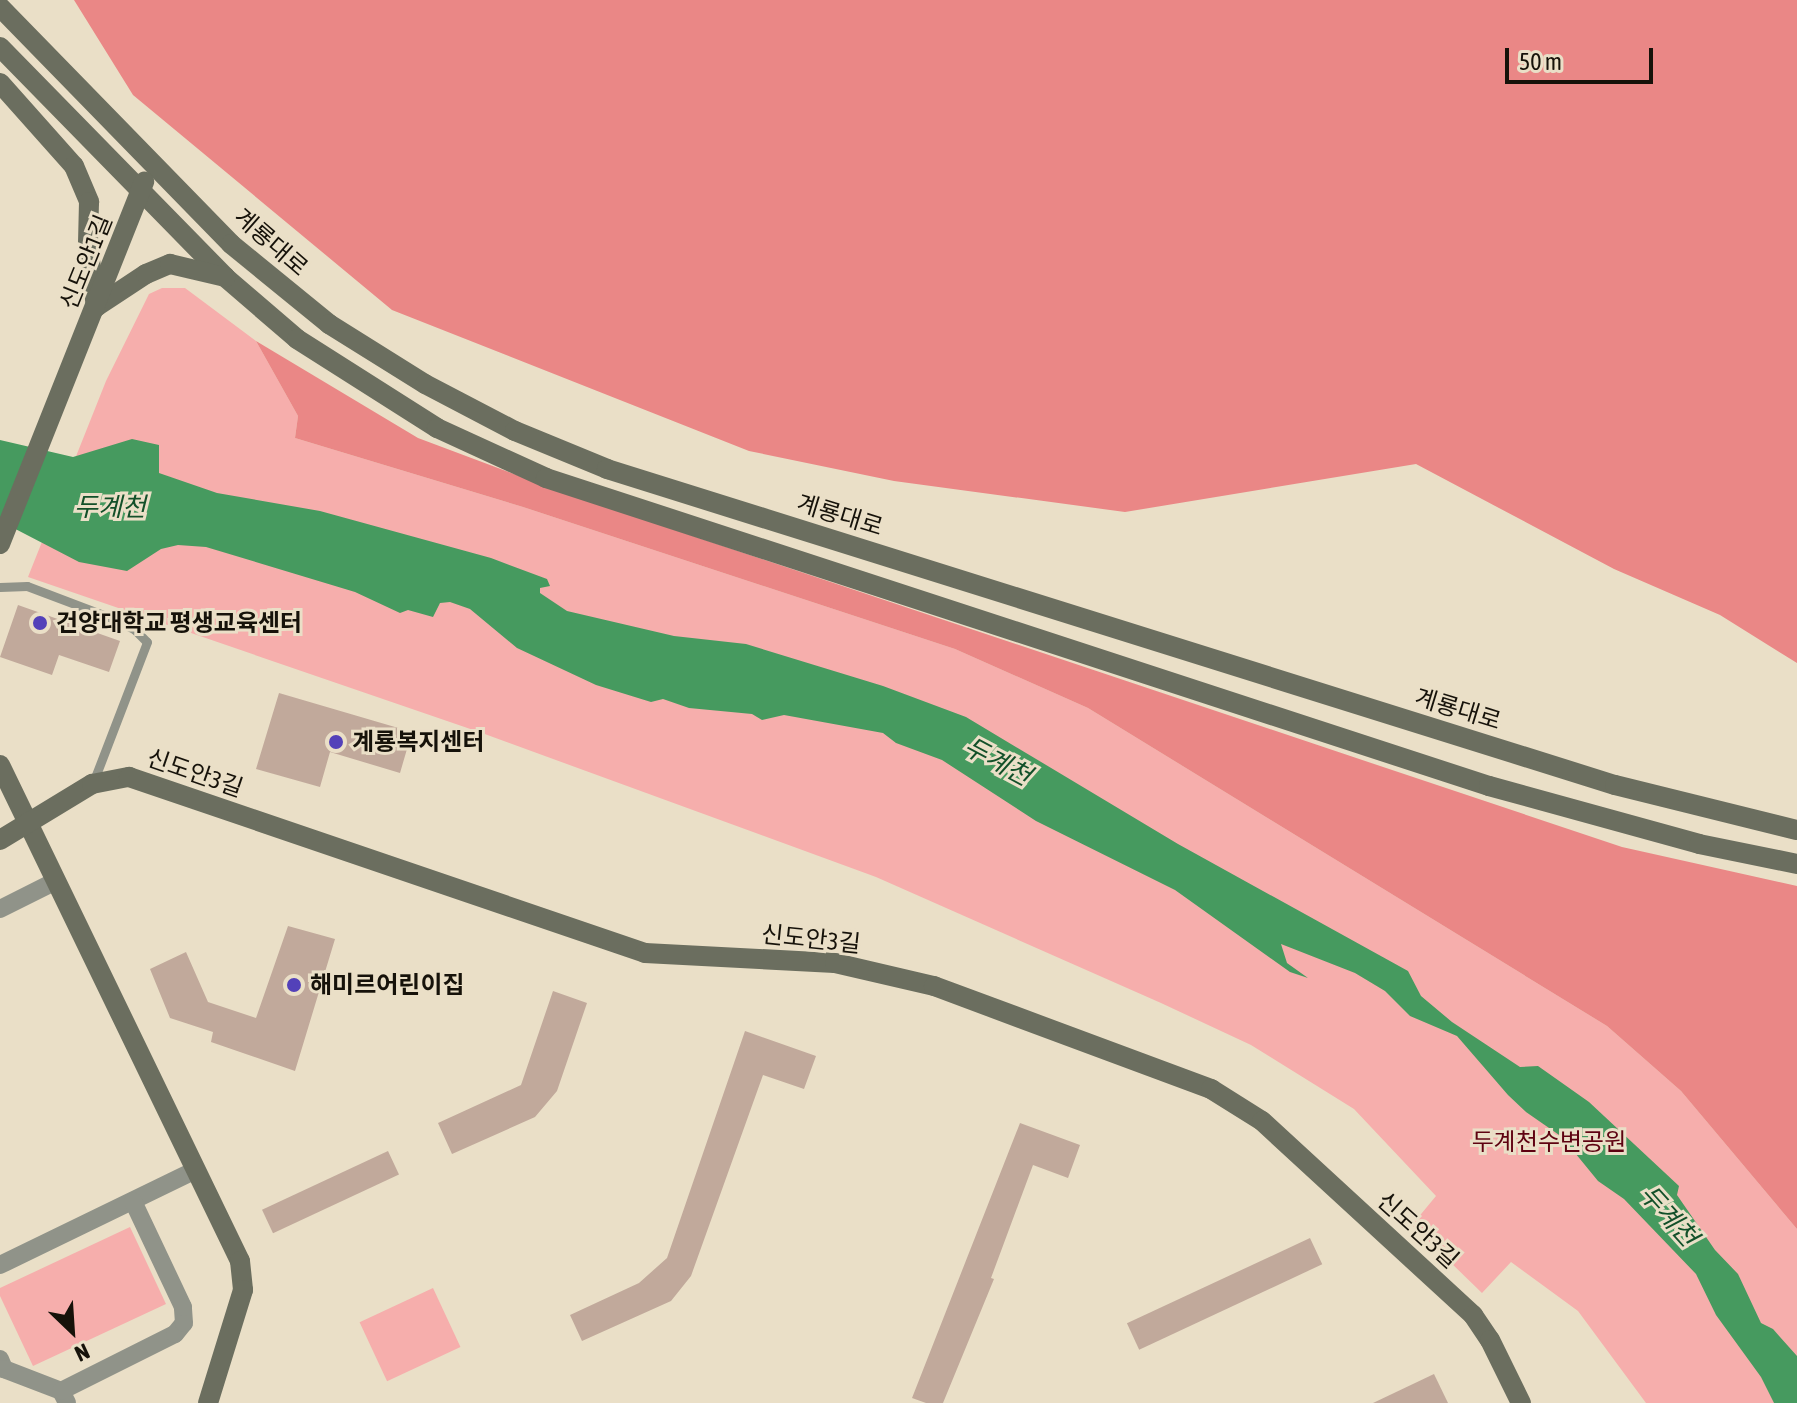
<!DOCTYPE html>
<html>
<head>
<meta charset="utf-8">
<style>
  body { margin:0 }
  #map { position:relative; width:1797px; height:1403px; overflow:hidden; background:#eadfc7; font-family:"Asap Condensed","Noto Sans KR",sans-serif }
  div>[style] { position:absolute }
  .green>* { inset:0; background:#f6aeac; transform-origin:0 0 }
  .forest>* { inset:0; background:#ea8786 }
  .water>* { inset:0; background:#469a5f }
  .building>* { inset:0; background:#c1a99b; transform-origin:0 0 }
  .lane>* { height:9px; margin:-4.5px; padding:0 4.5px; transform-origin:4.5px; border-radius:4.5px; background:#909389 }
  .street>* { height:18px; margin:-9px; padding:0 9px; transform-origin:9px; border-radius:9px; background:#909389 }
  .secondary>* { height:20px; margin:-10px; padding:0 10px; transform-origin:10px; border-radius:10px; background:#6b6e5f }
  .dots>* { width:22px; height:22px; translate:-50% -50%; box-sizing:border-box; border:4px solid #eadfc7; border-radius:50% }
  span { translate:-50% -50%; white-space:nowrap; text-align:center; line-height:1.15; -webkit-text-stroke:6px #eadfc7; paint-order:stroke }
  .street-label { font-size:24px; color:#16120a }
  .poi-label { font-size:24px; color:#16120a; font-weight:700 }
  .left { translate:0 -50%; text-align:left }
  .park-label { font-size:24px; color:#5e0211 }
  .water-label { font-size:26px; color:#125029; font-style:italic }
  .north { position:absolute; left:32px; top:1291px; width:80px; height:80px; -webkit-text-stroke:6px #eadfc7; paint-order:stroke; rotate:155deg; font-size:22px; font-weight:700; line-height:32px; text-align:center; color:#16120a }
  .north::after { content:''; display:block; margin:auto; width:28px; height:36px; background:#16120a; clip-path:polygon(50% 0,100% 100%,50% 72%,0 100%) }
  .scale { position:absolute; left:1505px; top:48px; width:148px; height:36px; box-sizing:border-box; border:4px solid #16120a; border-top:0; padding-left:10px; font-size:24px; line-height:28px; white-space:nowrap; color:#16120a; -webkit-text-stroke:6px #eadfc7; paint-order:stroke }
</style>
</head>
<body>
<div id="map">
  <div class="green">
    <i style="clip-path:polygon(162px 288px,185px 288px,256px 341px,298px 416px,295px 438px,523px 507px,955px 649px,1088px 708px,1607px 1026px,1681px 1091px,1797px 1229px,1797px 1403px,1646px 1403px,1578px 1311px,1511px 1262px,1482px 1293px,1412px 1225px,1436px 1196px,1354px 1109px,1251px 1045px,1161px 1003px,876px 877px,482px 733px,28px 577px,106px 381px,149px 294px)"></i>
    <i style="clip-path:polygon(130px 1227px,166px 1304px,33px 1366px,0 1296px,0 1288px)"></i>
    <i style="left:433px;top:1288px;width:65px;height:81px;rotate:65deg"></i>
  </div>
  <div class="forest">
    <i style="clip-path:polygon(74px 0,1797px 0,1797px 663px,1720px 615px,1614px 569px,1416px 464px,1125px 512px,894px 481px,749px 451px,392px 310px,133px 95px)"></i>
    <i style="clip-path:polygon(256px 341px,418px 438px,562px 492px,1622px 847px,1797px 886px,1797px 1229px,1681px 1091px,1607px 1026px,1088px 708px,955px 649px,523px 507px,295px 438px,298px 416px)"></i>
  </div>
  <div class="water">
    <i style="clip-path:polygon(132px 439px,159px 445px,159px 473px,217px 493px,320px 511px,491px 558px,547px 579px,550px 586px,540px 588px,540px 593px,567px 611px,674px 636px,746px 644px,883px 686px,966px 717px,1178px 844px,1408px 971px,1421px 996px,1452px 1022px,1520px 1067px,1538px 1066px,1589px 1102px,1679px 1186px,1677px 1195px,1715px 1250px,1738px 1274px,1761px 1323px,1773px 1329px,1797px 1356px,1797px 1403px,1774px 1403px,1761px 1377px,1716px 1315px,1696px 1274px,1624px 1199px,1598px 1181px,1562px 1137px,1526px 1112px,1508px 1095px,1457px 1036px,1410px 1016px,1385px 991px,1355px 973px,1281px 944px,1287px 963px,1308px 978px,1290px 972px,1175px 890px,1036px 821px,942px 760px,896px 743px,883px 733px,784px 715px,762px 720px,752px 714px,689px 708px,663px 699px,651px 702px,596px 685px,517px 648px,470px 609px,450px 602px,440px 603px,433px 617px,408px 610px,400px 613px,355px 592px,206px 547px,178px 545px,161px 549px,127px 571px,79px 562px,0 521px,0 440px,73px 457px)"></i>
  </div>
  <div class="building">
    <i style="clip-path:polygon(18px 605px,120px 641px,109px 672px,59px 655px,52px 675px,0 657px)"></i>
    <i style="clip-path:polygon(279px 693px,412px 732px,400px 773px,330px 752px,320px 787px,256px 769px)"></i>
    <i style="clip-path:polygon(288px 926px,335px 939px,295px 1071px,211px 1042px,213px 1032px,170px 1018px,150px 969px,186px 952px,208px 1002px,256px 1018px)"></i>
    <i style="clip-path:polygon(553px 991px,587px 1003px,557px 1091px,535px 1117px,452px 1154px,438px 1123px,521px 1085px)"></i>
    <i style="clip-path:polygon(745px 1031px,816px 1056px,804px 1089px,763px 1075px,691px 1276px,671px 1301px,582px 1341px,570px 1315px,639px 1283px,667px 1258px)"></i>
    <i style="clip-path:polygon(1020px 1123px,1080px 1145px,1068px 1178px,1033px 1165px,991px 1278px,994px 1279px,943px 1403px,926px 1403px,912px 1398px)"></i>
    <i style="left:388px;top:1151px;width:26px;height:139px;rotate:65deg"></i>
    <i style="left:1310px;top:1238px;width:29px;height:202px;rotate:65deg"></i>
    <i style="clip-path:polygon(1434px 1374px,1448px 1403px,1373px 1403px)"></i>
  </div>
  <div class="lane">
    <i style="left:0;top:587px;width:27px;rotate:-2deg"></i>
    <i style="left:27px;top:586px;width:88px;rotate:20.7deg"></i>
    <i style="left:109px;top:617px;width:28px;rotate:26deg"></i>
    <i style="left:134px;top:629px;width:18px;rotate:45deg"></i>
    <i style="left:147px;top:642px;width:151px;rotate:111deg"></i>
  </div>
  <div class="street">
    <i style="left:0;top:909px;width:60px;rotate:-26.6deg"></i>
    <i style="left:0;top:1265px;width:216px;rotate:-25.9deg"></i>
    <i style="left:0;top:1359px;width:11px;rotate:68deg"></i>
    <i style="left:4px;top:1369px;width:61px;rotate:21.1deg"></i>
    <i style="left:61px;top:1391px;width:13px;rotate:63deg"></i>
    <i style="left:61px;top:1391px;width:127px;rotate:-26.6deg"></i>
    <i style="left:175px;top:1334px;width:14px;rotate:-51deg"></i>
    <i style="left:184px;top:1323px;width:16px;rotate:-94deg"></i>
    <i style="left:183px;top:1307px;width:117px;rotate:-115.3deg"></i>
  </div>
  <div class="secondary">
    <i style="left:0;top:7px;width:331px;rotate:45.7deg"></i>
    <i style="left:231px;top:244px;width:127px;rotate:39.2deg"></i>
    <i style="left:329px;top:324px;width:113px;rotate:32deg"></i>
    <i style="left:425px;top:384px;width:102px;rotate:27.6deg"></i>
    <i style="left:515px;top:431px;width:100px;rotate:22.4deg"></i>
    <i style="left:607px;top:469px;width:1056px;rotate:17.41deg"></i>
    <i style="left:1615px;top:785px;width:187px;rotate:13.9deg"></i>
    <i style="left:0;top:47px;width:322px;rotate:45.6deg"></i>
    <i style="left:225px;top:277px;width:95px;rotate:40.7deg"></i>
    <i style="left:297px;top:339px;width:166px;rotate:32.4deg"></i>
    <i style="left:437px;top:428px;width:120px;rotate:24.6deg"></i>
    <i style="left:546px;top:478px;width:992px;rotate:18.09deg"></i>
    <i style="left:1489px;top:786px;width:218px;rotate:15.4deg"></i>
    <i style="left:1699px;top:844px;width:100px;rotate:11.5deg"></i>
    <i style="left:0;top:83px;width:111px;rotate:48.3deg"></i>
    <i style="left:74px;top:166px;width:39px;rotate:67deg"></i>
    <i style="left:89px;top:202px;width:42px;rotate:91.4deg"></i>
    <i style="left:88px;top:244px;width:64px;rotate:82.8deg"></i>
    <i style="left:96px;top:307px;width:60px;rotate:-33.4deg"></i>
    <i style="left:146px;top:274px;width:26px;rotate:-23deg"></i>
    <i style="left:170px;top:264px;width:57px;rotate:13.3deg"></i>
    <i style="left:0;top:544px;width:390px;rotate:-68.3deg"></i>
    <i style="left:0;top:765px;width:551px;rotate:64.18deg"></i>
    <i style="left:240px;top:1261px;width:29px;rotate:84deg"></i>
    <i style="left:243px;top:1290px;width:118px;rotate:107.2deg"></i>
    <i style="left:0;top:840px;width:108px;rotate:-31.3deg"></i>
    <i style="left:92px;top:784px;width:38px;rotate:-11deg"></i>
    <i style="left:129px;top:777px;width:545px;rotate:18.83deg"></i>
    <i style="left:645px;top:953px;width:190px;rotate:3deg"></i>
    <i style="left:835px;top:963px;width:102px;rotate:13.1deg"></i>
    <i style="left:934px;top:986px;width:296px;rotate:20.4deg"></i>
    <i style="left:1211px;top:1089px;width:60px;rotate:32.1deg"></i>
    <i style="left:1262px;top:1121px;width:287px;rotate:42.6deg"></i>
    <i style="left:1473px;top:1315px;width:30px;rotate:56deg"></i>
    <i style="left:1490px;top:1340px;width:70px;rotate:63.8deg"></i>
  </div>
  <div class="dots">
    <i style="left:40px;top:623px;background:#5341b9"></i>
    <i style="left:336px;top:742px;background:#5341b9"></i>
    <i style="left:294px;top:985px;background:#5341b9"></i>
  </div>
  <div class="street-label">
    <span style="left:271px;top:242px;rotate:41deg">계룡대로</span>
    <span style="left:86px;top:262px;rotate:-68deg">신도안1길</span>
    <span style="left:840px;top:515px;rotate:17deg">계룡대로</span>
    <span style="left:1458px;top:709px;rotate:17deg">계룡대로</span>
    <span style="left:195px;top:773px;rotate:19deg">신도안3길</span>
    <span style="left:811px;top:939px;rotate:6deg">신도안3길</span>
    <span style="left:1418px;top:1230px;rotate:42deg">신도안3길</span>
  </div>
  <div class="poi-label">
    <span class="left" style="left:56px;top:623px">건양대학교 평생교육센터</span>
    <span class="left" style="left:352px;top:742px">계룡복지센터</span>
    <span class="left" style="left:310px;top:985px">해미르어린이집</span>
  </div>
  <div class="park-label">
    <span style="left:1549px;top:1142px">두계천수변공원</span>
  </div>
  <div class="water-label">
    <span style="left:110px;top:508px">두계천</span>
    <span style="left:997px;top:762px;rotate:28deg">두계천</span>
    <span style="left:1668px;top:1216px;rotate:48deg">두계천</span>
  </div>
  <div class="north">N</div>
  <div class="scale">50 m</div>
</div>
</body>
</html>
